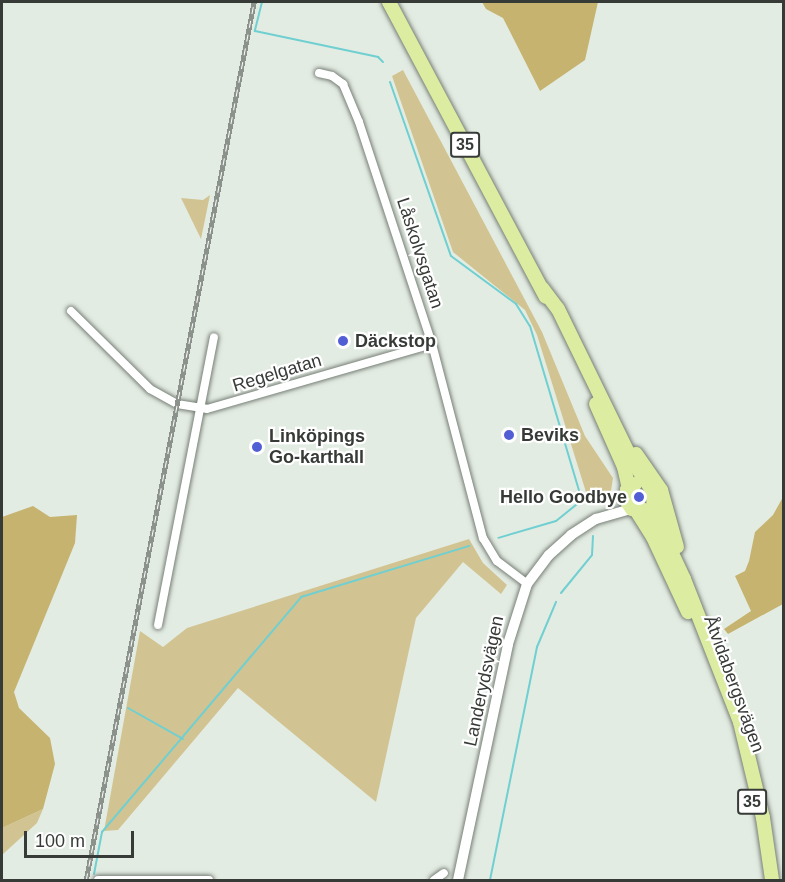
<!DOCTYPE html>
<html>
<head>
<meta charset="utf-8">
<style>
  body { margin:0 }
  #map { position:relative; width:785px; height:882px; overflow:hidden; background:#e3ece3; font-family:Helvetica,sans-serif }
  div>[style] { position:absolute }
  .green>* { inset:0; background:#d2c492 }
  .forest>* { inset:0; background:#c6b36f }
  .stream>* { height:2px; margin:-1px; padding:0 1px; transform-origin:1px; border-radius:1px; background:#6fcfd1 }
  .roads { filter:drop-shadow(0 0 2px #777f77) drop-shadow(0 0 2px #777f77) }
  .minor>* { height:8px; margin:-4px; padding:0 4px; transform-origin:4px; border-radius:4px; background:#fff }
  .tertiary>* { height:10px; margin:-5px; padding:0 5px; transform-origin:5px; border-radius:5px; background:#fff }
  .primary>* { height:14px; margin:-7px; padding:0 7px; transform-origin:7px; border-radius:7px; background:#dceca1 }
  .rail>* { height:4.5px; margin-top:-2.25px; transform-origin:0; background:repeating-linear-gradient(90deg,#fff 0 7px,#8b918b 0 14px); box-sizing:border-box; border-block:2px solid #8b918b }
  .dots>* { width:16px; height:16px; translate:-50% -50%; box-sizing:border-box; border:3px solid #fff; border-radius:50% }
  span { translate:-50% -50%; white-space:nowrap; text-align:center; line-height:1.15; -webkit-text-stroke:4.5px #fff; paint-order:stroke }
  .shield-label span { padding:2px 4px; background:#fff; border:2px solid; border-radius:4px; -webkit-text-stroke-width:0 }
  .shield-label { font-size:16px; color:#373b37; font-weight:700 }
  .street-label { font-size:18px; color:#373b37 }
  .poi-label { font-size:18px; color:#373b37; font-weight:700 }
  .left { translate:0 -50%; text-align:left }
  .right { translate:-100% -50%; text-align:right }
  .frame { position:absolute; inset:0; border:3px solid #373b37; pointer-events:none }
  .scale { position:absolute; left:24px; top:831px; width:110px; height:27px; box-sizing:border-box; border:3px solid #373b37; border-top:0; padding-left:8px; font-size:18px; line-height:21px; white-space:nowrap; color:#373b37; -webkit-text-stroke:4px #fff; paint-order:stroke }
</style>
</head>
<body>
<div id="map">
  <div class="green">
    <i style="clip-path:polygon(403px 70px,542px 332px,585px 436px,613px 478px,611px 491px,590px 505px,537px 335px,525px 310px,453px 252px,392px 76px)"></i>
    <i style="clip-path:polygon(210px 195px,201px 239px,181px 198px,203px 200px)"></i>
    <i style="clip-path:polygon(469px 539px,483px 563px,507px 585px,501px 594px,463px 562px,416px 618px,376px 802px,238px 688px,118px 830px,104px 831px,140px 631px,163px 647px,187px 628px)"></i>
    <i style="clip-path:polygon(43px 809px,37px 823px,2px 855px,2px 828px)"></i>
  </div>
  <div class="forest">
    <i style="clip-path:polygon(482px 2px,598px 2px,585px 60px,540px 91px,503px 18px,486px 9px)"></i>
    <i style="clip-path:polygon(783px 497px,783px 604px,728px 634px,724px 629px,751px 611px,735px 576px,745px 571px,749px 561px,755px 532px,773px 515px)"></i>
    <i style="clip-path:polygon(33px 506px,50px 517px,77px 515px,75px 543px,14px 692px,19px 708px,50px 738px,55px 764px,43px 809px,2px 828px,2px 517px)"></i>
  </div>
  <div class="stream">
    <i style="left:262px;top:2px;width:30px;rotate:104deg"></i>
    <i style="left:255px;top:31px;width:126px;rotate:11.9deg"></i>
    <i style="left:378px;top:57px;width:7px;rotate:45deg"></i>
    <i style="left:390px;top:82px;width:184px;rotate:70.7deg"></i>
    <i style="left:451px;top:256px;width:81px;rotate:36.4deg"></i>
    <i style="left:516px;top:304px;width:26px;rotate:58deg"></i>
    <i style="left:530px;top:326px;width:182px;rotate:73.4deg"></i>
    <i style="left:582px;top:500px;width:33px;rotate:141deg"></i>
    <i style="left:556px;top:521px;width:60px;rotate:163.7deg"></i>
    <i style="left:561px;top:593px;width:49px;rotate:-50.8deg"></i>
    <i style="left:592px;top:555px;width:19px;rotate:-87deg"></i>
    <i style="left:128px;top:708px;width:63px;rotate:29.4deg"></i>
    <i style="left:94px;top:874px;width:43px;rotate:-79.2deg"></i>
    <i style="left:102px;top:832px;width:308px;rotate:-49.7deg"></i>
    <i style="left:301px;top:597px;width:176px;rotate:-16.9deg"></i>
    <i style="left:490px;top:880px;width:238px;rotate:-78.6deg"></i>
    <i style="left:537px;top:647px;width:49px;rotate:-67.1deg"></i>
  </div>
  <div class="roads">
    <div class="minor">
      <i style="left:319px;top:73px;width:13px;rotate:13deg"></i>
      <i style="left:332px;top:76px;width:14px;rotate:36deg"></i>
      <i style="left:343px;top:84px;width:41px;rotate:67.2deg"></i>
      <i style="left:359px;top:122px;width:234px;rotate:71.8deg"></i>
      <i style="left:432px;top:344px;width:201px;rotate:75.3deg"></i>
      <i style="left:483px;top:538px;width:27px;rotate:59deg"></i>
      <i style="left:497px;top:561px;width:38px;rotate:37deg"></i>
      <i style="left:71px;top:311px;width:111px;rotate:44.6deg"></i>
      <i style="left:150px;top:389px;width:31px;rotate:29deg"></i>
      <i style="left:177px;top:404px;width:30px;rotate:9deg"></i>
      <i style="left:207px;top:409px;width:234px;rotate:-16.1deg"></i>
      <i style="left:158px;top:625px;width:293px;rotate:-79deg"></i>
      <i style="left:98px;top:880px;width:111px"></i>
      <i style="left:434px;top:880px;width:12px;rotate:-35deg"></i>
    </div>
    <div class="tertiary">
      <i style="left:458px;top:880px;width:241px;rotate:-78deg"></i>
      <i style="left:508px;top:644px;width:63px;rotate:-72.4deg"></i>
      <i style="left:527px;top:584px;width:36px;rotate:-53deg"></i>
      <i style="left:549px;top:555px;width:30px;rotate:-42deg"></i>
      <i style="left:571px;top:535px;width:30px;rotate:-33deg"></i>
      <i style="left:596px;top:519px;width:37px;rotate:-16deg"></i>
    </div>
    <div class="primary">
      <i style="left:389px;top:2px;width:334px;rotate:62deg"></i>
      <i style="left:542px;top:288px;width:26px;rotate:53deg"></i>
      <i style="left:558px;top:309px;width:167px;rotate:64deg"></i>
      <i style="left:631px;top:459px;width:40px;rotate:56deg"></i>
      <i style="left:653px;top:492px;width:23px;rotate:88deg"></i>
      <i style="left:654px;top:515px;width:71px;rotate:64.9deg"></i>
      <i style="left:684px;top:579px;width:154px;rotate:68.6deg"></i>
      <i style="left:740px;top:722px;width:99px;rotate:76.5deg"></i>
      <i style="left:763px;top:818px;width:63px;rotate:81.7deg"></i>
      <i style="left:596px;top:404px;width:69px;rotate:66deg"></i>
      <i style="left:624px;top:467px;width:22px;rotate:77deg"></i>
      <i style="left:636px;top:454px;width:44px;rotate:55.2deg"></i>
      <i style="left:661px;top:490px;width:59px;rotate:74.3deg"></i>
      <i style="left:635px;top:484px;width:10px;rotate:143deg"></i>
      <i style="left:627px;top:490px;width:10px;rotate:96deg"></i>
      <i style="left:626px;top:500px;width:11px;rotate:56deg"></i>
      <i style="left:632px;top:509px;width:13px;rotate:4deg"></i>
      <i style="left:636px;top:510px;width:32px;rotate:58deg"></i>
      <i style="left:653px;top:537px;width:83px;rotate:65deg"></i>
    </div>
  </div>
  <div class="rail">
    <i style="left:86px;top:880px;width:894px;rotate:-79.17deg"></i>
  </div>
  <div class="dots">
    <i style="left:343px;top:341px;background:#515ed4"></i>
    <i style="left:509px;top:435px;background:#515ed4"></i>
    <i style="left:257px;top:447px;background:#515ed4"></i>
    <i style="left:639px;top:497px;background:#515ed4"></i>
  </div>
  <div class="shield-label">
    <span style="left:465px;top:145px">35</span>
    <span style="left:752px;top:802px">35</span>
  </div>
  <div class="street-label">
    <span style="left:420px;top:253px;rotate:72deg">Låskolvsgatan</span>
    <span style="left:277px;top:373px;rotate:-17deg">Regelgatan</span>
    <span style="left:484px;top:681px;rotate:-78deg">Landerydsvägen</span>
    <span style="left:734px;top:684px;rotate:70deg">Åtvidabergsvägen</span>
  </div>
  <div class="poi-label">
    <span class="left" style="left:355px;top:341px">Däckstop</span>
    <span class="left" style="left:521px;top:435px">Beviks</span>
    <span class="left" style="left:269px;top:447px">Linköpings<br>Go-karthall</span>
    <span class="right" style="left:627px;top:497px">Hello Goodbye</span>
  </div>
  <div class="frame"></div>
  <div class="scale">100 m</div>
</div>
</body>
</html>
